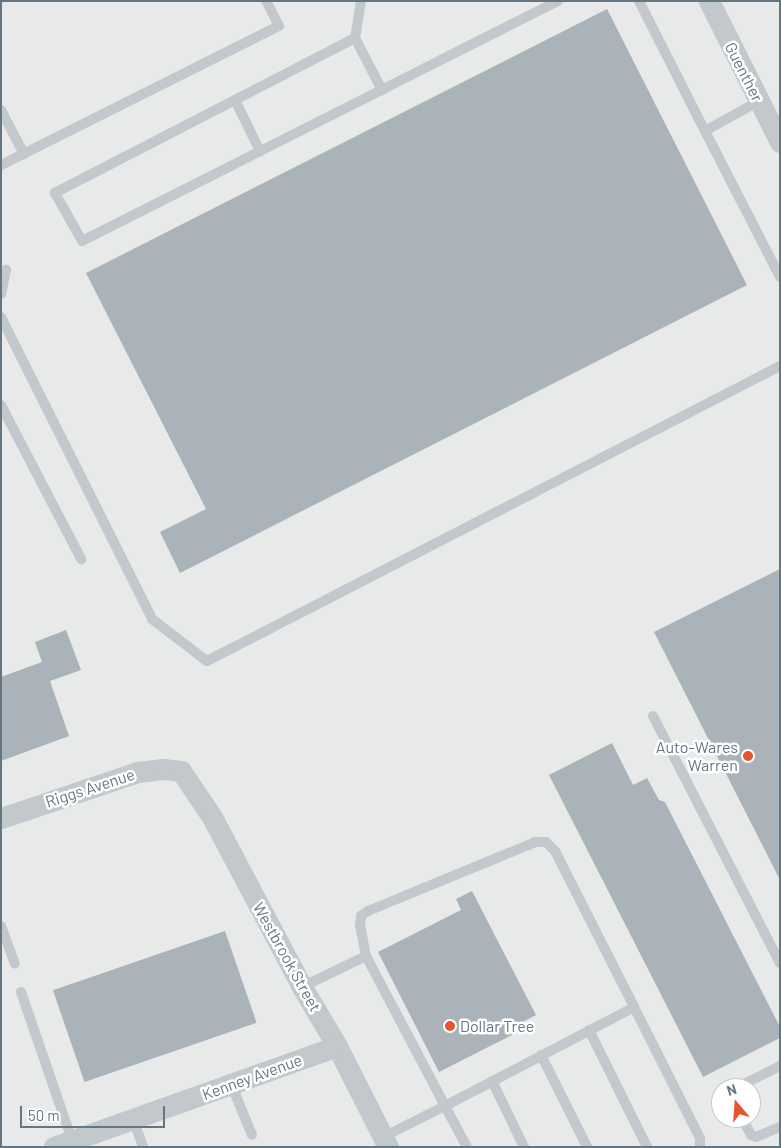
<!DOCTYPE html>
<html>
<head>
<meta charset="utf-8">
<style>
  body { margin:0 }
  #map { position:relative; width:781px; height:1148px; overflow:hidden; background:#fafaf8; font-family:Barlow,sans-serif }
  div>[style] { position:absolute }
  .built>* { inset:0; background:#e8e9e9 }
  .building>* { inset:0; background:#aab3b9; transform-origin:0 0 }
  .lane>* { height:10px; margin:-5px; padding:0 5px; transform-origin:5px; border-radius:5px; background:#c3c8cc }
  .street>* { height:21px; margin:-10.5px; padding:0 10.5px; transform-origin:10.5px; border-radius:10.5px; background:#c3c8cc }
  .dots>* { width:14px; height:14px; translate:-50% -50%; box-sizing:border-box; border:2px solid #fff; border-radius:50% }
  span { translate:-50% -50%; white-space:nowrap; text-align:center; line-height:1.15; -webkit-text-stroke:5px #fff; paint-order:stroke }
  .street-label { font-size:16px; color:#657683 }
  .poi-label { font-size:16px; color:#657683 }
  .right { translate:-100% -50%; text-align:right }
  .left { translate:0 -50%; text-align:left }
  .frame { position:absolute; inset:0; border:2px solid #657683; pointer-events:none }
  .north { position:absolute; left:711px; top:1078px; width:50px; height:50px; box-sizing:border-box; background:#fff; border:1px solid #c1c8cd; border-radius:50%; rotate:342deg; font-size:14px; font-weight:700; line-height:20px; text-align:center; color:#657683 }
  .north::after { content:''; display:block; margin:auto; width:18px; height:22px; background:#e4572e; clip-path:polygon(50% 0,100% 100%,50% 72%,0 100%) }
  .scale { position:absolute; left:20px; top:1106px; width:145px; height:22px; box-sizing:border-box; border:2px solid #657683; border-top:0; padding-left:6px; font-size:15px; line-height:18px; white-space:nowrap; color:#657683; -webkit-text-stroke:4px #fff; paint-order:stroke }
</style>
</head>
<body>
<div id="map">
  <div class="built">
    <i style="clip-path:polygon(evenodd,1px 1px,780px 1px,780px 1147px,1px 1147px,1px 1px,721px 1088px,751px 1088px,751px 1118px,721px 1118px,721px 1088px)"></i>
  </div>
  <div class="building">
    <i style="clip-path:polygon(607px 9px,747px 285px,180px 573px,160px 532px,206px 509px,86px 273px)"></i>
    <i style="clip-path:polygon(780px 569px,780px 880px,654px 632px)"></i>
    <i style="clip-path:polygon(66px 630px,81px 670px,50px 681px,69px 736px,1px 761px,1px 677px,42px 662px,35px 642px)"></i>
    <i style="clip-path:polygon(612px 743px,633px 785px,647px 778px,659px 800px,665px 802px,780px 1027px,780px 1038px,703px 1077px,549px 775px)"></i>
    <i style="clip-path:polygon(472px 891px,536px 1015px,511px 1028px,514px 1034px,439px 1072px,378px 952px,461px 910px,456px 899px)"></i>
    <i style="left:225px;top:931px;width:97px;height:182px;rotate:71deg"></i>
  </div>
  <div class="lane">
    <i style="left:361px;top:1px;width:37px;rotate:99deg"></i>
    <i style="left:355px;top:38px;width:338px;rotate:152.7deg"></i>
    <i style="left:55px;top:193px;width:55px;rotate:60.6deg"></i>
    <i style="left:82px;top:241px;width:533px;rotate:-26.76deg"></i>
    <i style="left:639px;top:1px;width:146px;rotate:63.1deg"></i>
    <i style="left:705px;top:131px;width:62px;rotate:-29.1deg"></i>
    <i style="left:355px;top:38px;width:59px;rotate:62.6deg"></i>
    <i style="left:235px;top:100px;width:57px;rotate:63.9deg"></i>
    <i style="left:1px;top:110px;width:50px;rotate:62.4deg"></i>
    <i style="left:705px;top:131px;width:164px;rotate:62.8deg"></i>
    <i style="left:1px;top:165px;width:311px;rotate:-26.6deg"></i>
    <i style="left:279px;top:26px;width:28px;rotate:-117deg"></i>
    <i style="left:1px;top:294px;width:25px;rotate:-78deg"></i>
    <i style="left:1px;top:317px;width:338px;rotate:63.4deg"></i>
    <i style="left:152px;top:619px;width:69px;rotate:37.4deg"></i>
    <i style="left:207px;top:661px;width:644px;rotate:-27.24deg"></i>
    <i style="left:1px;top:405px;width:174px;rotate:62.5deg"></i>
    <i style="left:653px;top:716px;width:278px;rotate:62.8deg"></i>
    <i style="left:1px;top:926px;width:40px;rotate:69.8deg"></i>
    <i style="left:366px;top:956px;width:170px;rotate:62.2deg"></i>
    <i style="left:445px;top:1106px;width:69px;rotate:153.4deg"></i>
    <i style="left:302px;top:987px;width:71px;rotate:-25.8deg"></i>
    <i style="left:366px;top:956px;width:31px;rotate:-101deg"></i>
    <i style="left:360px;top:926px;width:10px;rotate:-84deg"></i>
    <i style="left:361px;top:916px;width:9px;rotate:-36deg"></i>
    <i style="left:368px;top:911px;width:181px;rotate:-22.4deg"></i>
    <i style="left:535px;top:842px;width:11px"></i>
    <i style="left:546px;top:842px;width:13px;rotate:45deg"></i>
    <i style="left:555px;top:851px;width:175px;rotate:63.1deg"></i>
    <i style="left:634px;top:1007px;width:147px;rotate:63.3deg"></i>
    <i style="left:700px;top:1138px;width:9px;rotate:90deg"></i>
    <i style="left:21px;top:992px;width:157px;rotate:71deg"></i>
    <i style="left:589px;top:1030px;width:131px;rotate:63.6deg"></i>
    <i style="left:541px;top:1055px;width:103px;rotate:63.4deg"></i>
    <i style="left:492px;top:1081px;width:73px;rotate:64.1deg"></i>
    <i style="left:231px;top:1084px;width:55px;rotate:67.6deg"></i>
    <i style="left:736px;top:1088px;width:49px;rotate:-26.6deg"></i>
    <i style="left:742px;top:1118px;width:19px;rotate:62deg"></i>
    <i style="left:751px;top:1135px;width:5px;rotate:22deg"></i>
    <i style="left:756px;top:1137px;width:26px;rotate:-23deg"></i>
    <i style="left:133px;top:1119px;width:30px;rotate:70deg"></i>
    <i style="left:467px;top:1147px;width:47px;rotate:-118.2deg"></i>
    <i style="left:445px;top:1106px;width:213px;rotate:-27.6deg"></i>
  </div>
  <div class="street">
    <i style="left:709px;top:1px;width:158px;rotate:63.3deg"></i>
    <i style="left:1px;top:818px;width:145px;rotate:-18.6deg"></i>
    <i style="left:138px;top:772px;width:25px;rotate:-7deg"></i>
    <i style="left:163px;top:769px;width:18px;rotate:6deg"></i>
    <i style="left:181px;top:771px;width:55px;rotate:56deg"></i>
    <i style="left:212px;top:817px;width:192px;rotate:62.1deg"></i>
    <i style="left:302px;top:987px;width:69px;rotate:59.3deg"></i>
    <i style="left:337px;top:1046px;width:113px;rotate:63.2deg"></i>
    <i style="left:54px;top:1147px;width:300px;rotate:-19.6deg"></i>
  </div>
  <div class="dots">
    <i style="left:748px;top:756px;background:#e4572e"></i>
    <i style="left:450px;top:1026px;background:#e4572e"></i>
  </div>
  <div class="street-label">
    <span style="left:744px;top:72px;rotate:63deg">Guenther</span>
    <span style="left:90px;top:788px;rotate:-18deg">Riggs Avenue</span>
    <span style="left:287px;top:957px;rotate:61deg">Westbrook Street</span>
    <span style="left:252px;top:1077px;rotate:-20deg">Kenney Avenue</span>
  </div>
  <div class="poi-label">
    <span class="right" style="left:738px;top:756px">Auto-Wares<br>Warren</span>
    <span class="left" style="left:460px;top:1026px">Dollar Tree</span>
  </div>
  <div class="frame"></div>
  <div class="north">N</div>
  <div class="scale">50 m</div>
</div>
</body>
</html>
